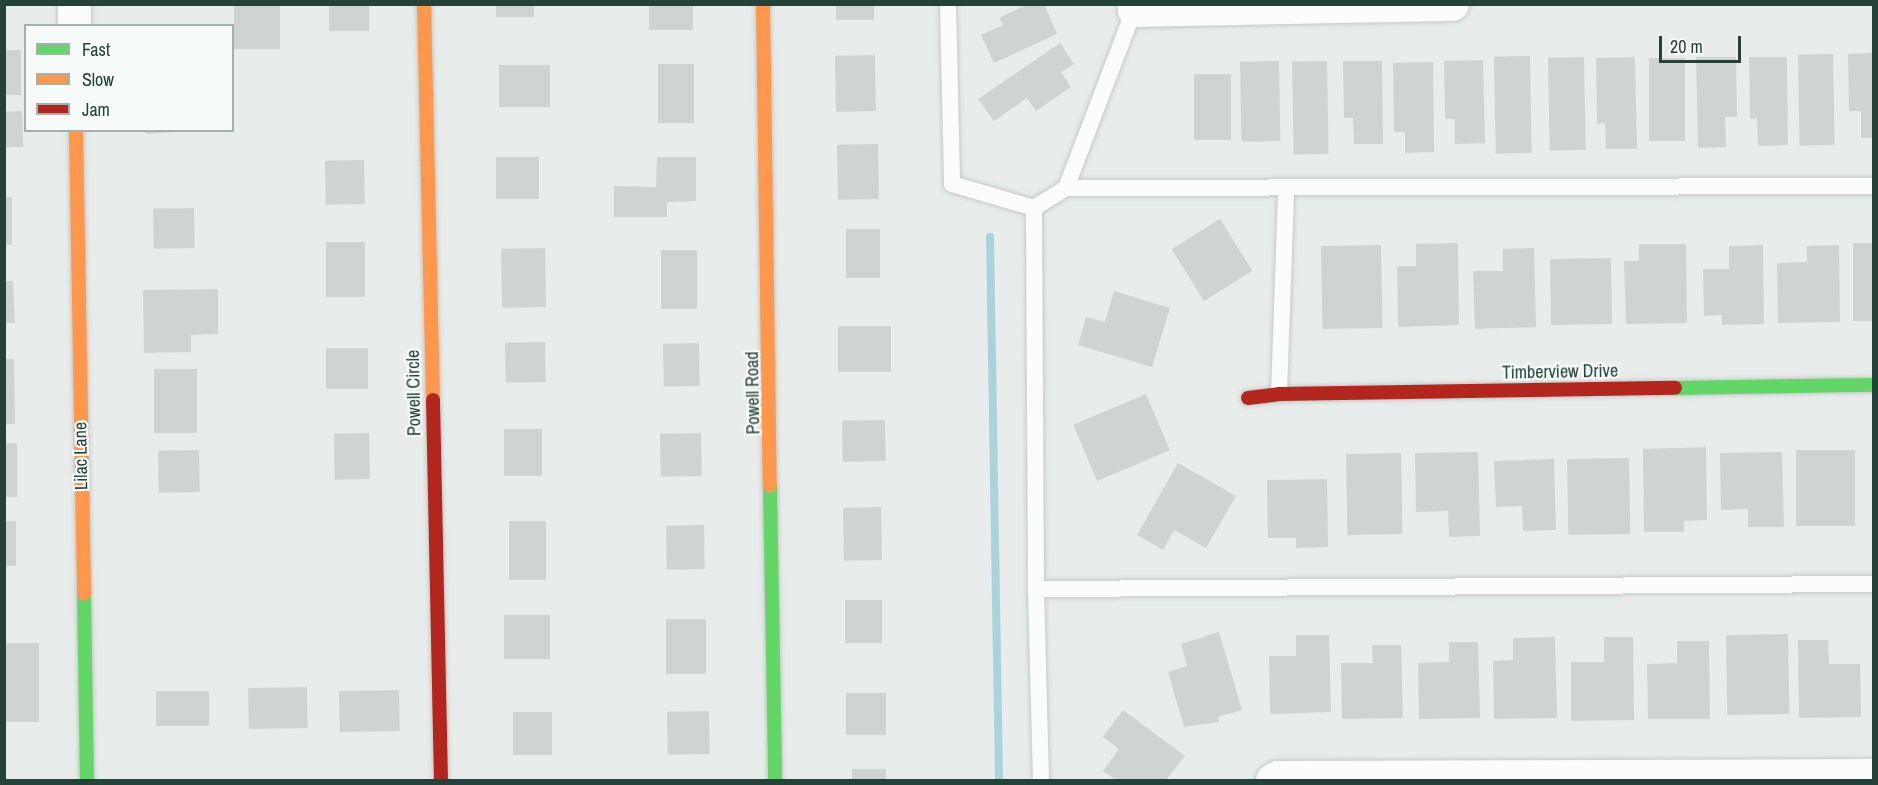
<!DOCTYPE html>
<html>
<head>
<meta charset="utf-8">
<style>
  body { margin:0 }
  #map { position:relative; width:1878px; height:785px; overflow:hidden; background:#e8edeb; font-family:"Archivo Narrow",sans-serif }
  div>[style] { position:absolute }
  .stream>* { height:8px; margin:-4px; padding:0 4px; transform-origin:4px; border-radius:4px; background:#a9d4db }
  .building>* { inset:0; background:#cfd4d2; transform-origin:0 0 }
  .roads { filter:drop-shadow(0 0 2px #c5cac8) drop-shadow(0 0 2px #c5cac8) }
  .lane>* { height:16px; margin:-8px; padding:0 8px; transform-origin:8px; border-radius:8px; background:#fcfcfc }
  .street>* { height:33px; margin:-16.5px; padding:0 16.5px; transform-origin:16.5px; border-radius:16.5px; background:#fcfcfc }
  .fast>* { height:14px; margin:-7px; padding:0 7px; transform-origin:7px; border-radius:7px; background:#63d668 }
  .slow>* { height:14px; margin:-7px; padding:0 7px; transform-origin:7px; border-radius:7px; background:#ff974d }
  .jam>* { height:14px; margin:-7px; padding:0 7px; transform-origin:7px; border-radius:7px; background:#b3261e }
  span { translate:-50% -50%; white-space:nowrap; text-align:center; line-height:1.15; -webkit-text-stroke:4.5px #f7fbf9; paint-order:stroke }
  .street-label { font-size:18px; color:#24423a }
  .frame { position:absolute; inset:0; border:6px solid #24423a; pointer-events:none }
  .legend { position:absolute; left:24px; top:24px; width:210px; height:108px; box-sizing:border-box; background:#f7fbf9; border:2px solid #a3b1ad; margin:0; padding:8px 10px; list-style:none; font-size:18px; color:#24423a }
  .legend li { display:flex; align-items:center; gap:12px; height:30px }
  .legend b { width:30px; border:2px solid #a3b1ad }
  .scale { position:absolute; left:1659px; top:36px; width:82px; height:27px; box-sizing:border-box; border:3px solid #24423a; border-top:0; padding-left:8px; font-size:18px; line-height:21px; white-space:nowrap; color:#24423a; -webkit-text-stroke:4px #f7fbf9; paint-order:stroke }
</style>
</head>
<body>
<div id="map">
  <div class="stream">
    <i style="left:990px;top:237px;width:543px;rotate:89.05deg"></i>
  </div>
  <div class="building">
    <i style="left:329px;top:4px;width:40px;height:27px"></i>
    <i style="left:496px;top:4px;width:38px;height:13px"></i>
    <i style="left:649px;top:4px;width:44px;height:26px"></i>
    <i style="left:836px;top:4px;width:38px;height:16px"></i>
    <i style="clip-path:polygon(1028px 4px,1044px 4px,1057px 34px,994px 63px,981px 35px,1003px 25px,999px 18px)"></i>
    <i style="left:234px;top:6px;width:46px;height:43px"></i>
    <i style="clip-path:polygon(1060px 43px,1074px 64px,1061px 72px,1071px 87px,1036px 111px,1027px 98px,994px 121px,978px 99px)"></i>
    <i style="left:4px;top:50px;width:17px;height:45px"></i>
    <i style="clip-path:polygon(1874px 53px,1874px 138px,1861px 138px,1861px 111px,1849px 111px,1848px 54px)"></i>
    <i style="left:1833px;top:54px;width:91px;height:35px;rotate:89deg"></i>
    <i style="left:875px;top:55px;width:56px;height:40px;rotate:89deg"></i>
    <i style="left:1530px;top:56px;width:97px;height:36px;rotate:89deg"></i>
    <i style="left:1584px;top:57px;width:93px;height:36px;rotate:89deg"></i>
    <i style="clip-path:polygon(1635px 57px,1637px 149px,1606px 149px,1605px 123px,1597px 124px,1596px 58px)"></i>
    <i style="clip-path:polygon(1696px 57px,1736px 57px,1737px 117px,1725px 117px,1726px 147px,1698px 148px)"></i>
    <i style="clip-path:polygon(1749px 57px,1787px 57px,1788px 145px,1758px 146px,1757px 118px,1750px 119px)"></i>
    <i style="left:1649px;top:58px;width:36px;height:83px"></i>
    <i style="clip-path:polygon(1483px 60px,1485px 143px,1455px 144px,1455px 119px,1445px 119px,1444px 61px)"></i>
    <i style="left:1279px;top:61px;width:80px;height:39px;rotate:89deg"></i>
    <i style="left:1327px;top:61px;width:93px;height:35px;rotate:89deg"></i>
    <i style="clip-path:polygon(1343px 61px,1382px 61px,1383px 144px,1354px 144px,1353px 118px,1344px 118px)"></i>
    <i style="clip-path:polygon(1433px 62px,1434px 152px,1405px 153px,1405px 132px,1394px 132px,1393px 63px)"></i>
    <i style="left:658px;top:64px;width:36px;height:59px"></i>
    <i style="left:550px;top:65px;width:42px;height:51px;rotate:90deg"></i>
    <i style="left:1194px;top:74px;width:37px;height:66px"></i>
    <i style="left:22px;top:111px;width:36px;height:18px;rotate:88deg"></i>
    <i style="clip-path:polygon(146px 130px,174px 130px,174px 132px,146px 134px)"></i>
    <i style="left:878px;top:144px;width:55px;height:41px;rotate:89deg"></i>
    <i style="left:496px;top:157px;width:43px;height:42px"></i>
    <i style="clip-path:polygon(657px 157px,696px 157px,696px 201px,667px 202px,667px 217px,614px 217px,614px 186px,656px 187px)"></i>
    <i style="left:364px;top:160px;width:44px;height:39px;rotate:89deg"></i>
    <i style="left:4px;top:197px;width:8px;height:48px"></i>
    <i style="left:194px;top:208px;width:40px;height:41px;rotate:89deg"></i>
    <i style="left:1220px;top:219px;width:61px;height:57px;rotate:58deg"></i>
    <i style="left:846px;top:229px;width:34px;height:49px"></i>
    <i style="left:326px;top:242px;width:39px;height:55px"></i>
    <i style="clip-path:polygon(1458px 243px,1459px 325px,1398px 327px,1397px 266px,1416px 266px,1416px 244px)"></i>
    <i style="left:1853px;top:243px;width:21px;height:78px"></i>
    <i style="clip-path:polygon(1639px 244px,1686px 244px,1687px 323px,1626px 324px,1624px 261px,1639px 261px)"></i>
    <i style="left:1381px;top:245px;width:83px;height:60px;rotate:89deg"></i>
    <i style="clip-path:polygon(1763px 245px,1764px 324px,1722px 325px,1722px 315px,1704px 316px,1703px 269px,1729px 269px,1729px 246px)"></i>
    <i style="clip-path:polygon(1839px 245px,1840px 322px,1778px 323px,1777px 263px,1807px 262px,1807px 246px)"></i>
    <i style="left:545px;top:248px;width:59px;height:44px;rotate:89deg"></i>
    <i style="clip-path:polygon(1534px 248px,1536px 327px,1475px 329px,1473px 271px,1503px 271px,1503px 249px)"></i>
    <i style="left:661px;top:250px;width:36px;height:59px"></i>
    <i style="left:1611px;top:258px;width:66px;height:61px;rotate:89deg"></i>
    <i style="clip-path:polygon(5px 281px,13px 281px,15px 323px,5px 323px)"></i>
    <i style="clip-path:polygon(218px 289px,218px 334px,191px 335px,191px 352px,144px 353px,143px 290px)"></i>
    <i style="clip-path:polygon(1114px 291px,1170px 308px,1152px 367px,1078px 345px,1086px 317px,1105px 322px)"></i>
    <i style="left:891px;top:326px;width:46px;height:53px;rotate:90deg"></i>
    <i style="left:545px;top:342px;width:40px;height:40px;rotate:89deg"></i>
    <i style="left:699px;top:343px;width:43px;height:36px;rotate:89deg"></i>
    <i style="left:326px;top:348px;width:42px;height:41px"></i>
    <i style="left:14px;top:359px;width:65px;height:10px;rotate:89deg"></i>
    <i style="left:154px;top:369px;width:43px;height:64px"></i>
    <i style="left:1146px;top:394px;width:61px;height:79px;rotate:67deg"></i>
    <i style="left:885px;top:420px;width:41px;height:43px;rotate:89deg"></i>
    <i style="left:542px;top:429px;width:47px;height:38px;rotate:90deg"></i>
    <i style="left:369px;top:433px;width:46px;height:35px;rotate:89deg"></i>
    <i style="left:701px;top:433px;width:43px;height:41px;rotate:89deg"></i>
    <i style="left:4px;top:443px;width:13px;height:54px"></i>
    <i style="clip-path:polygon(1706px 447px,1707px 520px,1684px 521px,1684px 532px,1644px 532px,1643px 449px)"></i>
    <i style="left:199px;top:450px;width:42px;height:41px;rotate:89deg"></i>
    <i style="left:1796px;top:450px;width:59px;height:76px"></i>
    <i style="clip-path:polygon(1478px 452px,1480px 536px,1449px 537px,1448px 511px,1416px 512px,1415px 453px)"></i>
    <i style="clip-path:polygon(1782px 452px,1784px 527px,1748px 527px,1748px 509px,1721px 510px,1720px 453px)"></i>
    <i style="left:1401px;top:453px;width:81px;height:55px;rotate:89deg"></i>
    <i style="left:1629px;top:458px;width:76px;height:62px;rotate:89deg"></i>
    <i style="clip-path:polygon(1554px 459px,1556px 530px,1523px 531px,1522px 506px,1496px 507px,1494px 461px)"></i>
    <i style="clip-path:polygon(1178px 463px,1236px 496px,1206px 548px,1174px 530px,1163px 550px,1137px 535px)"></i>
    <i style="clip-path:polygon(1327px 479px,1328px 547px,1296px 548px,1296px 538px,1268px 538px,1267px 480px)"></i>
    <i style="left:881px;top:507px;width:53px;height:38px;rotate:89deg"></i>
    <i style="left:4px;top:521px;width:12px;height:45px"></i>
    <i style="left:509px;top:521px;width:37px;height:59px"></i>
    <i style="left:704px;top:525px;width:44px;height:38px;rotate:89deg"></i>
    <i style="left:845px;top:600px;width:37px;height:43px"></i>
    <i style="left:504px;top:615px;width:46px;height:44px"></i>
    <i style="left:666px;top:619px;width:40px;height:55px"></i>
    <i style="clip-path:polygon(1219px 632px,1242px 710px,1218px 717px,1219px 722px,1184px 727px,1168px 672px,1187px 666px,1181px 644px)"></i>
    <i style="left:1788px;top:634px;width:80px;height:62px;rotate:89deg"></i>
    <i style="clip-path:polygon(1296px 635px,1329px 635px,1331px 712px,1270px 714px,1269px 656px,1296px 656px)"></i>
    <i style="clip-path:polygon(1555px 637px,1557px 718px,1494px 719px,1493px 661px,1513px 660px,1513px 638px)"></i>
    <i style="clip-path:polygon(1604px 637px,1633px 637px,1634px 720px,1571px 721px,1571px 662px,1604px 662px)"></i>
    <i style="clip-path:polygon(1798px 640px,1828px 640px,1829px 664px,1860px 664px,1861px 717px,1799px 718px)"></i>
    <i style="clip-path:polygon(1677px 641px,1709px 641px,1710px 719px,1648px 719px,1647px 664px,1677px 663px)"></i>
    <i style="clip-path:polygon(1449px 642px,1478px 642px,1480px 718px,1419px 719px,1418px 663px,1449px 662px)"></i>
    <i style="left:4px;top:643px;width:35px;height:79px"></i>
    <i style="clip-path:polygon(1372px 645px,1401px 645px,1403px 718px,1342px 719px,1341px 663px,1373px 663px)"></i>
    <i style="left:307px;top:687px;width:41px;height:59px;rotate:89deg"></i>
    <i style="left:399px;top:690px;width:41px;height:60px;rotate:89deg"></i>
    <i style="left:209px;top:691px;width:35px;height:53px;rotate:90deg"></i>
    <i style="left:846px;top:693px;width:40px;height:42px"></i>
    <i style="clip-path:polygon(1123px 710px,1185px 756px,1166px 780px,1116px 780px,1103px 771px,1119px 749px,1103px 737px)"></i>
    <i style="left:709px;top:711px;width:43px;height:42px;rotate:89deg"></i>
    <i style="left:552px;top:712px;width:43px;height:39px;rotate:90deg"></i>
    <i style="left:886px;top:769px;width:11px;height:34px;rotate:90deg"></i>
  </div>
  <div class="roads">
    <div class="lane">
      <i style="left:948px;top:4px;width:180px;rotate:88.7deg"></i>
      <i style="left:952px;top:184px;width:85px;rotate:16.3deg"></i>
      <i style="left:1034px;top:208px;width:38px;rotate:-32deg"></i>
      <i style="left:1066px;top:188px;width:808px;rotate:-0.14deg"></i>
      <i style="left:1066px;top:188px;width:191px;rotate:-69.1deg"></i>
      <i style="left:1034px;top:208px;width:381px;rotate:89.7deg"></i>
      <i style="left:1036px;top:589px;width:838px;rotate:-0.34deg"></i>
      <i style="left:1279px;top:394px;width:204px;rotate:-88deg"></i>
      <i style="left:1036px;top:589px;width:191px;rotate:88.5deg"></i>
    </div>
    <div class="street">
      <i style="left:74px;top:4px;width:22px;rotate:90deg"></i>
      <i style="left:1134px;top:4px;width:6px;rotate:90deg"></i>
      <i style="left:1134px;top:10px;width:318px;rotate:-1.1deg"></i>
      <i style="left:1272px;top:780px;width:7px;rotate:-27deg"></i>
      <i style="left:1278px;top:777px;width:596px;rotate:-0.19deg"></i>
    </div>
    <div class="fast">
      <i style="left:1675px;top:388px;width:199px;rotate:-0.9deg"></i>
      <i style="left:770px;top:486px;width:294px;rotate:89deg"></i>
      <i style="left:84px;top:594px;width:186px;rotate:89.1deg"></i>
    </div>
    <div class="slow">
      <i style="left:424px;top:4px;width:396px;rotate:88.7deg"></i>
      <i style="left:763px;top:4px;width:482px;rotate:89.2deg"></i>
      <i style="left:76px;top:130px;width:464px;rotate:89deg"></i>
    </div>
    <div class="jam">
      <i style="left:1248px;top:398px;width:31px;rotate:-7deg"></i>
      <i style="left:1279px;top:394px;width:396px;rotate:-0.9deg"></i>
      <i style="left:433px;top:400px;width:380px;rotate:88.8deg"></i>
    </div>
  </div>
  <div class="street-label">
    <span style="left:1560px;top:372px;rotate:-1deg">Timberview Drive</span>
    <span style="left:414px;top:393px;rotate:-91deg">Powell Circle</span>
    <span style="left:753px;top:393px;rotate:-91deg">Powell Road</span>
    <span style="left:81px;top:456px;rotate:-91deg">Lilac Lane</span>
  </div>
  <div class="frame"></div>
  <ul class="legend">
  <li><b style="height:8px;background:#63d668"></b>Fast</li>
  <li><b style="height:8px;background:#ff974d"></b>Slow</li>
  <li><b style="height:8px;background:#b3261e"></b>Jam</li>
  </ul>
  <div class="scale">20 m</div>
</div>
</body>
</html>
